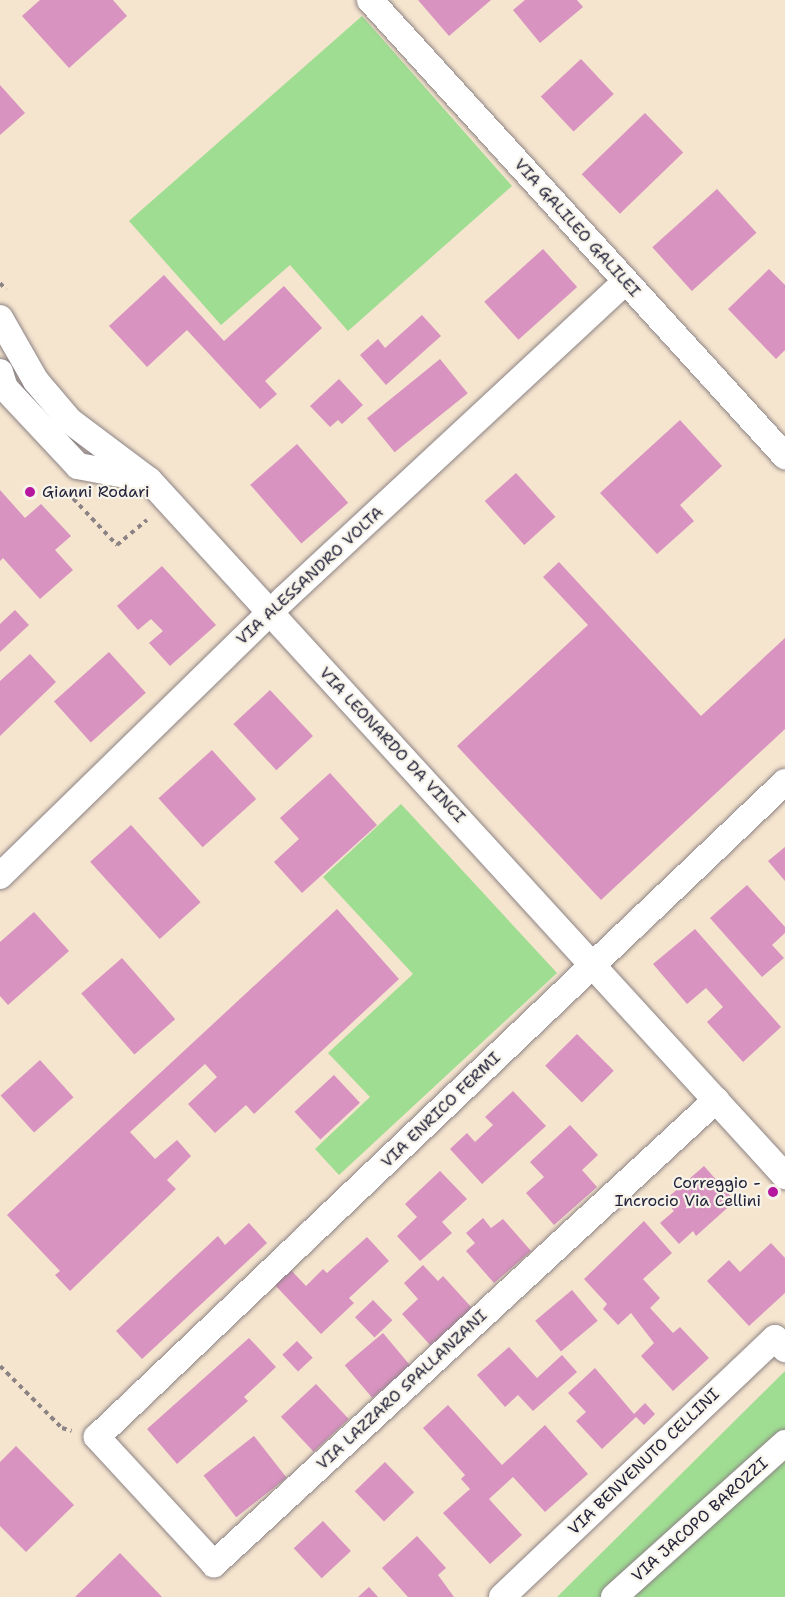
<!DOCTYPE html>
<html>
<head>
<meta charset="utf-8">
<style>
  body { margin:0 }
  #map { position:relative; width:785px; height:1597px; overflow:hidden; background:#f5e4ce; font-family:"Shantell Sans",sans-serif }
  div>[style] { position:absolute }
  .green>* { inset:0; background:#9fdd92 }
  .building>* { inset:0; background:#d893c0; transform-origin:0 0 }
  .path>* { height:4px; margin-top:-2px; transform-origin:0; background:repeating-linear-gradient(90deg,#8c8384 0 4.5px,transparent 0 9px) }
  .roads { filter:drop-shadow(0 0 2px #8c8384) drop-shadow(0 0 2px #8c8384) }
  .minor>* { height:26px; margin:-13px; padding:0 13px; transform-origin:13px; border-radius:13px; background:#fff }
  .dots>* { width:16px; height:16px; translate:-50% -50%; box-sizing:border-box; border:3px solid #f7f3e8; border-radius:50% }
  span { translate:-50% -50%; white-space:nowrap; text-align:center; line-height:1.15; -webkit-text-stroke:4.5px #f7f3e8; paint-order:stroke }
  .street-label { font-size:16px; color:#22223b }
  .poi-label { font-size:16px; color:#22223b }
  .left { translate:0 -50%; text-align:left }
  .right { translate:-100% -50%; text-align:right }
</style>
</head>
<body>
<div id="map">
  <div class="green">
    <i style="clip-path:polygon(362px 16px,512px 186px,348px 331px,290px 265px,221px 325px,129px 221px)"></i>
    <i style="clip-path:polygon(401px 804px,557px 973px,339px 1175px,315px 1149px,370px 1097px,328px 1053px,413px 974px,323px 877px)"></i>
    <i style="clip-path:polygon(785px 1371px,785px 1597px,557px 1597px)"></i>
  </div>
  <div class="building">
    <i style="clip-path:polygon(40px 0,113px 0,127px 16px,69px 68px,22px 16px)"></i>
    <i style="clip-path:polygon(418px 0,491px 0,449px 36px)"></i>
    <i style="clip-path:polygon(525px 0,577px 0,583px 7px,540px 43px,513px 10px)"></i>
    <i style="left:581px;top:59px;width:48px;height:55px;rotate:47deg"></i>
    <i style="clip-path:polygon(0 85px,25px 113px,0 135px)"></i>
    <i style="left:645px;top:113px;width:55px;height:88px;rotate:46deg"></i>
    <i style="left:717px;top:189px;width:59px;height:87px;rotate:48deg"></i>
    <i style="left:543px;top:249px;width:51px;height:79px;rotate:48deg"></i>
    <i style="clip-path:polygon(769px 269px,785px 285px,785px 350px,776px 359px,728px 309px)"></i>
    <i style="clip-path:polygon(164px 275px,224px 341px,284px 286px,322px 328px,265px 381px,277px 394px,260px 409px,187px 330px,147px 367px,109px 326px)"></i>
    <i style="clip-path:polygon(422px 315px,441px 336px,386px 385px,360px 355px,378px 339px,385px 348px)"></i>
    <i style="left:440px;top:359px;width:44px;height:94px;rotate:51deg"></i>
    <i style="clip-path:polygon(339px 379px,363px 405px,342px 424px,338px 420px,330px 427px,310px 406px)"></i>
    <i style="clip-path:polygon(680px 420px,722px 466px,680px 505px,694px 521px,657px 554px,600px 493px)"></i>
    <i style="left:297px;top:444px;width:78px;height:62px;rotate:49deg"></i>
    <i style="left:516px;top:473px;width:59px;height:42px;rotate:48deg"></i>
    <i style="clip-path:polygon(0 490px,25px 518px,41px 504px,71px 536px,55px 550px,73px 570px,40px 599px,3px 558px,0 561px)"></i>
    <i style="clip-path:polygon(559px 562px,701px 716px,785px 638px,785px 729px,601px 900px,457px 746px,588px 625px,543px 577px)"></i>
    <i style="clip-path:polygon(162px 566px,216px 625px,170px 666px,149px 643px,163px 631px,151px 619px,138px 630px,117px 606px)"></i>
    <i style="clip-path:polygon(15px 610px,29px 625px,0 652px,0 624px)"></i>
    <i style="left:109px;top:652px;width:55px;height:74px;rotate:48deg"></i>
    <i style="clip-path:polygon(30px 654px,56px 682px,0 736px,0 681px)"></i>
    <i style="left:270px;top:690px;width:63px;height:50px;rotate:47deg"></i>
    <i style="left:212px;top:750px;width:66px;height:72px;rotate:48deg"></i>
    <i style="clip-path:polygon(330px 773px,377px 825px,302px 893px,274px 862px,299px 839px,280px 818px)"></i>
    <i style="left:131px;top:825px;width:104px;height:55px;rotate:48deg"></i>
    <i style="clip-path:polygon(785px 847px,785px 881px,768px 861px)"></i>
    <i style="clip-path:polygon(747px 885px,785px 927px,785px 933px,772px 945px,784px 958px,762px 977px,710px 918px)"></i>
    <i style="clip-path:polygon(337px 909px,399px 979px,254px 1114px,246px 1105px,215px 1133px,188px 1104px,217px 1077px,205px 1064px,130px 1132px,155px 1159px,177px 1140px,191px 1156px,167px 1180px,176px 1189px,70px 1291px,55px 1275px,60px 1271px,7px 1215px)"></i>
    <i style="clip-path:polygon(34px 912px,69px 951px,8px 1005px,0 996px,0 942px)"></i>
    <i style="clip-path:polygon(695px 929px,781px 1027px,743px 1062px,707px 1022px,723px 1007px,706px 988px,687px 1004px,653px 964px)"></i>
    <i style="left:122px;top:958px;width:81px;height:54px;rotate:49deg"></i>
    <i style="left:577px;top:1034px;width:52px;height:45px;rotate:45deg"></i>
    <i style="left:40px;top:1060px;width:50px;height:53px;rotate:48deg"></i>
    <i style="left:334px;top:1075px;width:38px;height:54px;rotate:47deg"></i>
    <i style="clip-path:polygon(513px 1091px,546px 1126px,482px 1184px,450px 1149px,467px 1133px,475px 1142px,493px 1125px,485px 1117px)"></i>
    <i style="clip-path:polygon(570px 1125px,598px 1155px,582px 1170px,597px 1187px,554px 1225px,526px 1193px,544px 1177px,530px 1162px)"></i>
    <i style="clip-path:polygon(704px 1166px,735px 1201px,696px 1236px,693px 1231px,679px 1244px,660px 1223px,674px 1211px,665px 1200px)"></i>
    <i style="clip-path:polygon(440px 1171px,467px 1199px,442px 1222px,452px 1233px,420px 1261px,397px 1236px,417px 1217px,405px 1204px)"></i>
    <i style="clip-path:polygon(483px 1218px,491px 1228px,503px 1219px,531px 1251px,494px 1283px,466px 1251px,475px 1243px,466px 1233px)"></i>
    <i style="clip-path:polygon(644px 1221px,672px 1253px,643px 1279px,660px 1298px,650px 1308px,673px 1333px,680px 1327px,709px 1358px,673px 1391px,641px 1356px,654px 1343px,631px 1313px,618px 1325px,603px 1309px,607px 1304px,584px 1279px)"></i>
    <i style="clip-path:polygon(249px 1223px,267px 1243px,142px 1359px,116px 1331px,218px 1236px,225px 1245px)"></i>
    <i style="clip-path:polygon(367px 1237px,389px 1261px,349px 1298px,354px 1303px,321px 1334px,274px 1284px,290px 1269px,306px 1286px,323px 1269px,327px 1273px)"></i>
    <i style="clip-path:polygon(771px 1243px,785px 1258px,785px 1293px,749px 1326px,707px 1281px,729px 1260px,740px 1272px)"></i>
    <i style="clip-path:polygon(423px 1265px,438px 1281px,443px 1276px,472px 1308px,431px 1346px,402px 1314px,418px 1299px,404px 1283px)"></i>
    <i style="left:572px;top:1290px;width:40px;height:48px;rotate:50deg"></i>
    <i style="left:373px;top:1300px;width:28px;height:25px;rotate:46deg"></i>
    <i style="left:383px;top:1333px;width:43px;height:50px;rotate:50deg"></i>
    <i style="clip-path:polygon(249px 1338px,276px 1367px,244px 1397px,248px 1401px,177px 1464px,147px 1429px)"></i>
    <i style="left:297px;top:1341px;width:23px;height:20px;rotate:47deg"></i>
    <i style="clip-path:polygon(509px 1347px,537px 1378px,562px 1355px,577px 1372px,533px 1411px,518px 1395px,505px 1407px,477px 1375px)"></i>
    <i style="clip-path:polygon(595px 1368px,634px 1414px,645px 1403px,655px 1414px,644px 1425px,636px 1417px,602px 1449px,576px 1421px,586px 1412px,568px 1393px)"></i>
    <i style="left:316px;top:1384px;width:48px;height:48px;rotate:47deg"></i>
    <i style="clip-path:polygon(448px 1405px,502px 1465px,545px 1425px,588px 1474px,545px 1512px,513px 1477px,489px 1499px,522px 1535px,490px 1564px,443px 1513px,470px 1489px,461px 1479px,465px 1475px,423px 1428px)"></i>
    <i style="left:254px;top:1436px;width:53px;height:64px;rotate:52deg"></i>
    <i style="clip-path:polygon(16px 1446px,74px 1505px,26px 1552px,0 1526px,0 1462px)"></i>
    <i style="left:385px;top:1462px;width:42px;height:42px;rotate:46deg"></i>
    <i style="left:323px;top:1521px;width:41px;height:40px;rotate:47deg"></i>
    <i style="clip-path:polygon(417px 1536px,446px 1568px,438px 1575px,454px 1597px,408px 1597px,382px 1568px)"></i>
    <i style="clip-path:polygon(120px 1553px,162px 1597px,75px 1597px)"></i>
    <i style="clip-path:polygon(369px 1587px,378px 1597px,358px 1597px)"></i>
  </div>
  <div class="path">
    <i style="left:0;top:283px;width:9px;rotate:49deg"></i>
    <i style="left:67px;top:492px;width:73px;rotate:46.7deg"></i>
    <i style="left:117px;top:545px;width:39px;rotate:-40deg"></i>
    <i style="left:0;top:1366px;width:88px;rotate:45deg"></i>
    <i style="left:62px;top:1428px;width:10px;rotate:17deg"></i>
  </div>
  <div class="roads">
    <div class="minor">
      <i style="left:370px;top:0;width:617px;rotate:47.7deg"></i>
      <i style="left:0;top:318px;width:73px;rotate:60.3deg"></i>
      <i style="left:36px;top:381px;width:52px;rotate:49.6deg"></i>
      <i style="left:70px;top:421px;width:99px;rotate:36.8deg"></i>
      <i style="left:149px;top:480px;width:943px;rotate:47.58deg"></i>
      <i style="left:0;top:372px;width:17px;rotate:73deg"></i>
      <i style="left:5px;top:388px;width:107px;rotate:46.9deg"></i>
      <i style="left:78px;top:466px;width:65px;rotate:10.6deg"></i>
      <i style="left:0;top:876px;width:398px;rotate:-44.3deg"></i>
      <i style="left:285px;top:598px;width:464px;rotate:-42.9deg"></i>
      <i style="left:716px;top:1100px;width:684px;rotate:137.25deg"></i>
      <i style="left:214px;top:1564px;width:173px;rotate:-132.7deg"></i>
      <i style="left:97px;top:1437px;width:950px;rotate:-43.59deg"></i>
      <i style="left:502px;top:1597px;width:376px;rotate:-43.5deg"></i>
      <i style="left:775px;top:1338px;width:15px;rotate:48deg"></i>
      <i style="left:614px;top:1597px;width:230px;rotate:-42deg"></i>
    </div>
  </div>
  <div class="dots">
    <i style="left:30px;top:492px;background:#b5179e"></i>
    <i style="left:773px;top:1192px;background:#b5179e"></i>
  </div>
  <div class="street-label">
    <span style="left:577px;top:228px;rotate:48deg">VIA GALILEO GALILEI</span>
    <span style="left:310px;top:576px;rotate:-43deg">VIA ALESSANDRO VOLTA</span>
    <span style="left:392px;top:745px;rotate:47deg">VIA LEONARDO DA VINCI</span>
    <span style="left:441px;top:1110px;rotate:-44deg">VIA ENRICO FERMI</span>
    <span style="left:402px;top:1390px;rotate:-43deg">VIA LAZZARO SPALLANZANI</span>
    <span style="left:644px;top:1462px;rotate:-44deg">VIA BENVENUTO CELLINI</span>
    <span style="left:700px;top:1520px;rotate:-42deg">VIA JACOPO BAROZZI</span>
  </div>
  <div class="poi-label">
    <span class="left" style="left:42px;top:492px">Gianni Rodari</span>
    <span class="right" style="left:761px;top:1192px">Correggio -<br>Incrocio Via Cellini</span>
  </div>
</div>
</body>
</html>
